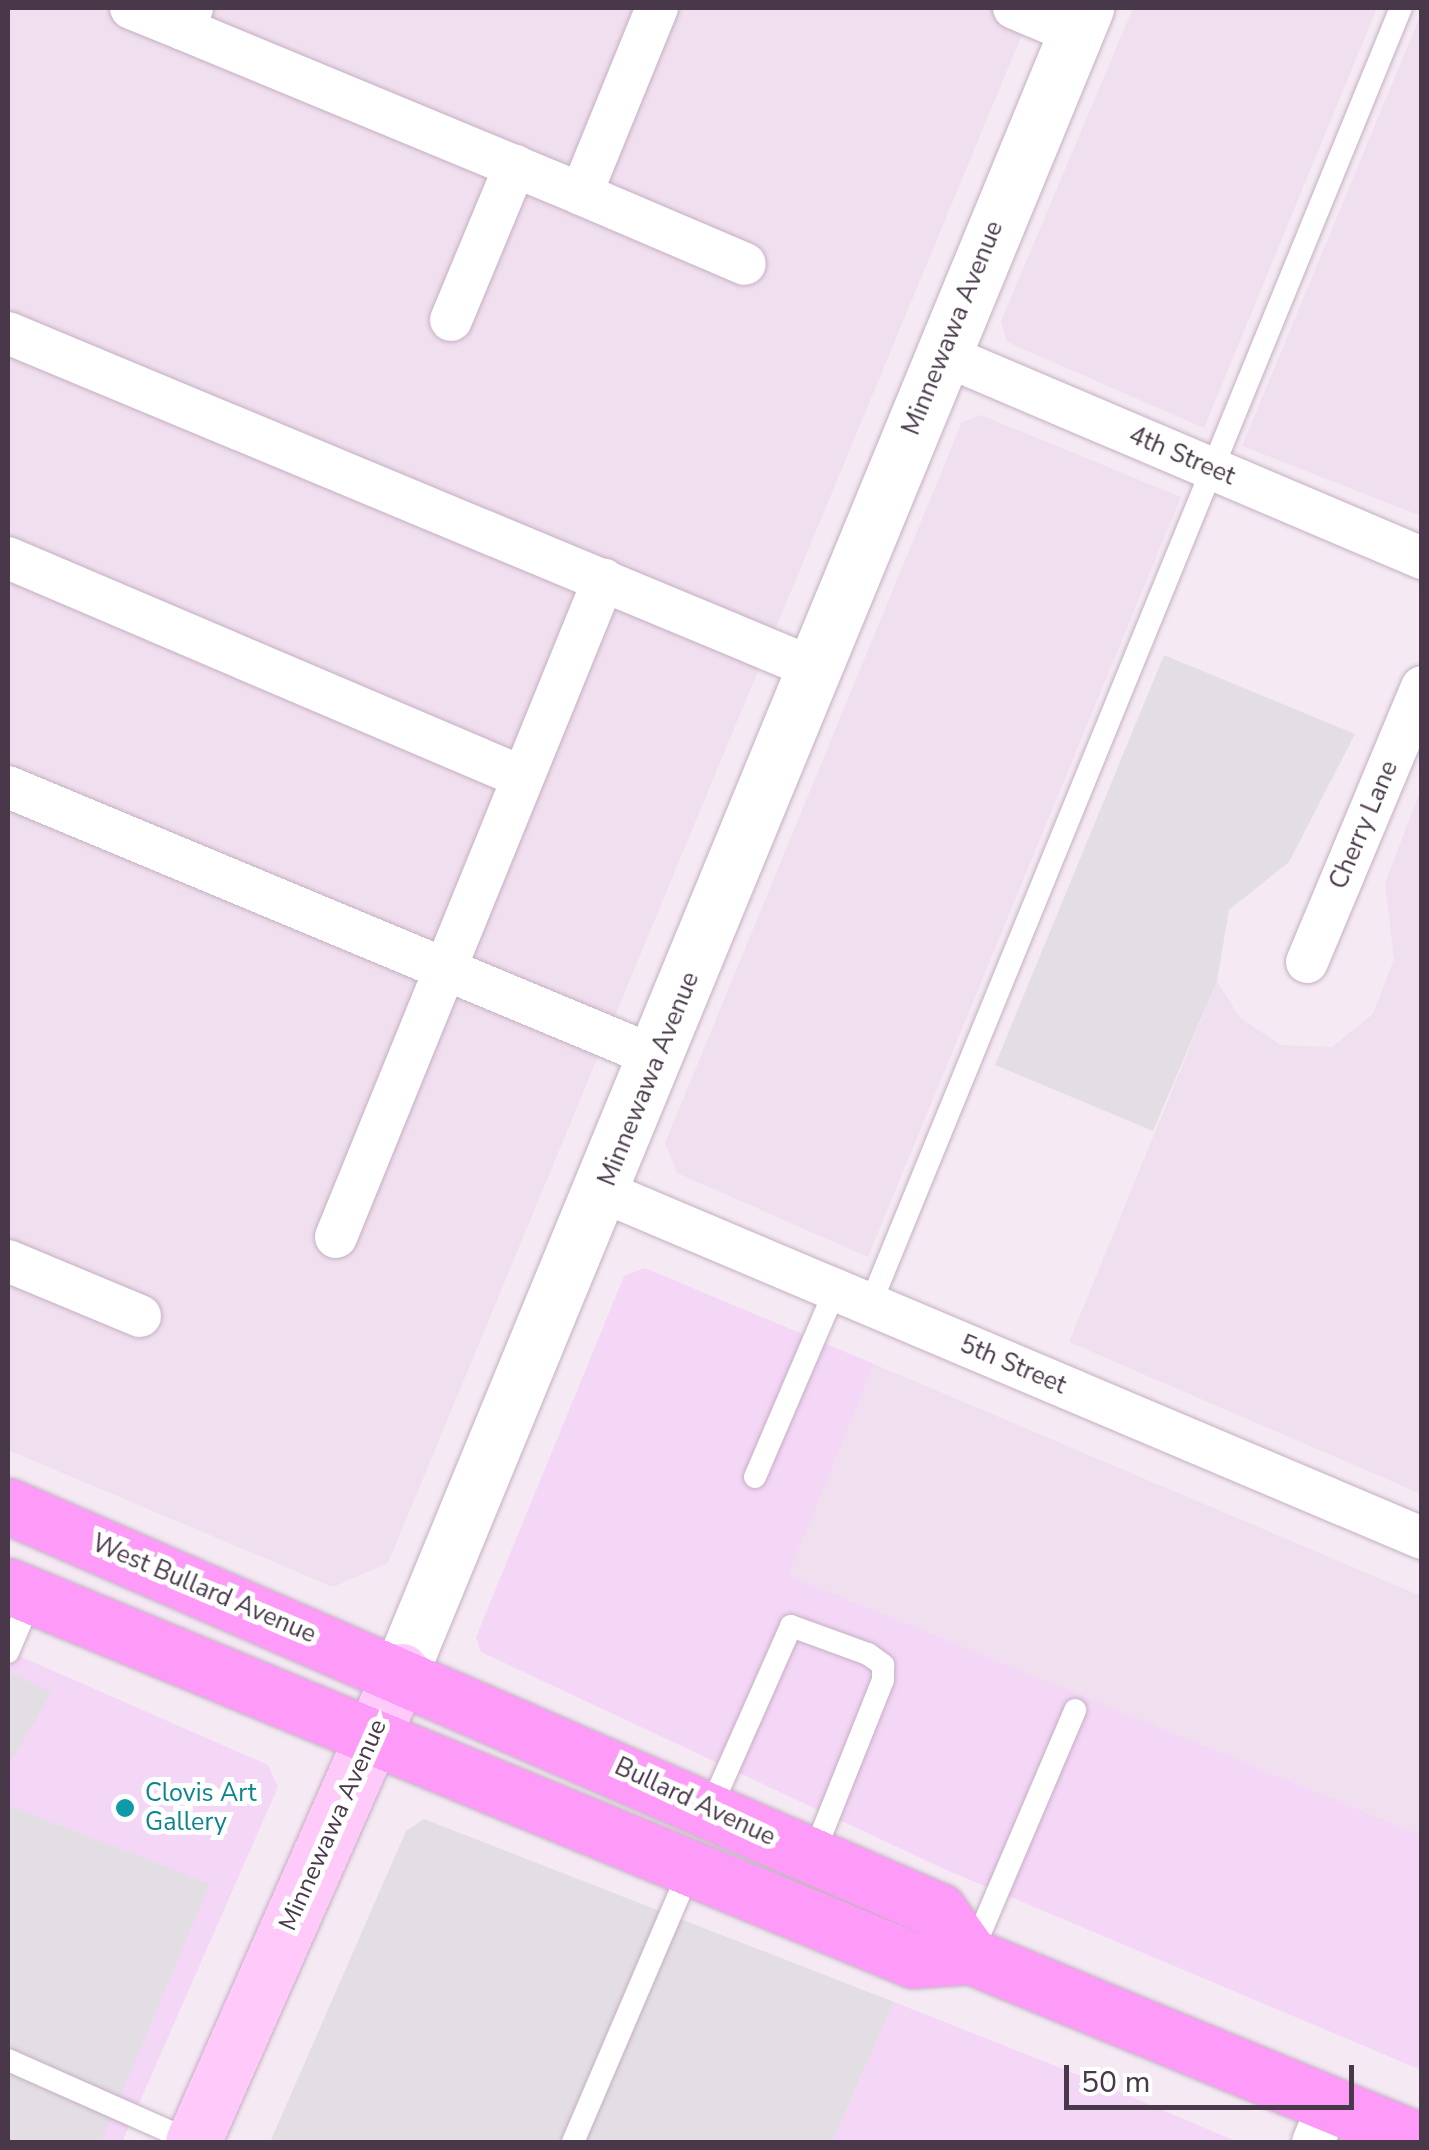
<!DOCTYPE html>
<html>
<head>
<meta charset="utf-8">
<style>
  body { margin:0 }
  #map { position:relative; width:1429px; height:2150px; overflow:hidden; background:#f5eaf4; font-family:"Nunito Sans",sans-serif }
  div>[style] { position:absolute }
  .residential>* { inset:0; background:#f0dfef }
  .commercial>* { inset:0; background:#f4d6f6 }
  .parking>* { inset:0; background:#e3dee4 }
  .roads { filter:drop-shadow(0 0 2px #c4afc3) drop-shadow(0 0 2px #c4afc3) }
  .service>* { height:22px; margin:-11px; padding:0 11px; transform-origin:11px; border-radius:11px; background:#fff }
  .minor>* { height:42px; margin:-21px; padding:0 21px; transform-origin:21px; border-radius:21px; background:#fff }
  .tertiary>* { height:55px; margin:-27.5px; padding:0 27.5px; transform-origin:27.5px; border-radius:27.5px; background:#fff }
  .secondary>* { height:55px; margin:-27.5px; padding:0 27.5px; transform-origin:27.5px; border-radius:27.5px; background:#ffcaf9 }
  .primary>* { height:55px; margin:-27.5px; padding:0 27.5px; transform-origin:27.5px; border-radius:27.5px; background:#fe9af8 }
  .dots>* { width:28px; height:28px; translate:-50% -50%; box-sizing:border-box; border:5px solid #fff; border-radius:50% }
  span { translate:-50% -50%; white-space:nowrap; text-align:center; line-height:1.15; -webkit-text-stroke:10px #fff; paint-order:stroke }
  .street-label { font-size:25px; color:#483849 }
  .culture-label { font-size:25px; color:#0d838f }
  .left { translate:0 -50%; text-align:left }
  .frame { position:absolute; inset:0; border:10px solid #483849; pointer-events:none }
  .scale { position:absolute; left:1064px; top:2065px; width:290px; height:45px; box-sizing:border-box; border:5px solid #483849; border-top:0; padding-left:12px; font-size:30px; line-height:35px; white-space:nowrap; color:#483849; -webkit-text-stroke:8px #fff; paint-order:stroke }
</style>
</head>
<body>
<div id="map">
  <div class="residential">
    <i style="clip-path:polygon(8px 8px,1033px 8px,388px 1563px,333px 1587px,8px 1450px)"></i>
    <i style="clip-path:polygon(1133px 8px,1377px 8px,1204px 428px,1007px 342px,1001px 321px)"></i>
    <i style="clip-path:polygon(1421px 14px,1422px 516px,1421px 516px,1242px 446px)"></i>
    <i style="clip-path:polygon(981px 415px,1181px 497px,868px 1257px,677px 1173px,665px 1143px,962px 422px)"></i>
    <i style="clip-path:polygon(1421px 789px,1421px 1494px,1069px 1342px,1217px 981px,1240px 1018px,1281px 1045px,1332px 1047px,1373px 1014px,1394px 959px,1385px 883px)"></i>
    <i style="clip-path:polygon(874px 1364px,1421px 1596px,1421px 1835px,787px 1575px)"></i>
  </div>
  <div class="commercial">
    <i style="clip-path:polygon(645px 1268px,874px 1364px,788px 1575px,1421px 1835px,1421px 2070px,942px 1868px,481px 1652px,476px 1637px,624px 1276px)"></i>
    <i style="clip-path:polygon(8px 1651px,268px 1765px,278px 1787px,122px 2142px,8px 2142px)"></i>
    <i style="clip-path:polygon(894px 2002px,1096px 2082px,1238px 2142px,832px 2142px)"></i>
  </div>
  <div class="parking">
    <i style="clip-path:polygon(1164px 655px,1355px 734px,1289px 862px,1229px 910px,1217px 981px,1153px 1131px,995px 1065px)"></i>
    <i style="clip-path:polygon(8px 1672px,52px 1692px,8px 1766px)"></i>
    <i style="clip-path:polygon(8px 1805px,210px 1884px,101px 2142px,8px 2142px)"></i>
    <i style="clip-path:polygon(424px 1819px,894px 2002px,832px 2142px,270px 2142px,406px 1831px)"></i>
  </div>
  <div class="roads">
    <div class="service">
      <i style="left:870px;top:1305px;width:1401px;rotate:-67.74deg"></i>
      <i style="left:755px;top:1477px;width:203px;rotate:-66.8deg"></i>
      <i style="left:8px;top:1652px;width:61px;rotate:-66.8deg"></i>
      <i style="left:710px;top:1809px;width:200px;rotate:-66.1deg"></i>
      <i style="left:791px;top:1626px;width:82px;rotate:20deg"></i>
      <i style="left:868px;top:1654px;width:19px;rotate:36deg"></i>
      <i style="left:883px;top:1665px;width:15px;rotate:90deg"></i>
      <i style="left:883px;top:1680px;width:188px;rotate:111.8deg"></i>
      <i style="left:972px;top:1952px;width:263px;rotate:-66.9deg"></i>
      <i style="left:8px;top:2060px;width:202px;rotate:23.9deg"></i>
      <i style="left:573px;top:2142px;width:299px;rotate:-66.8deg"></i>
    </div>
    <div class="minor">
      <i style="left:131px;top:8px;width:56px;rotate:22deg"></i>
      <i style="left:192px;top:8px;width:23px;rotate:113deg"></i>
      <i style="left:183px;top:29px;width:431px;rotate:22.5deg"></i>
      <i style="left:581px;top:194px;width:201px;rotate:-67.8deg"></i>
      <i style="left:1014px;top:8px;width:67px;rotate:22.8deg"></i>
      <i style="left:581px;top:194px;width:178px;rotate:23.1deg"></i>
      <i style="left:451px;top:320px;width:167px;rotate:-67.4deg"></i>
      <i style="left:8px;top:333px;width:874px;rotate:22.6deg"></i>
      <i style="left:942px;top:354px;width:522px;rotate:23.03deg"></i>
      <i style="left:8px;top:558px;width:559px;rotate:23.08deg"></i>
      <i style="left:8px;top:787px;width:702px;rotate:22.62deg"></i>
      <i style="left:1307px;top:962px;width:298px;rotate:-67.3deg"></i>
      <i style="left:604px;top:1192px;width:888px;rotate:22.93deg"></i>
      <i style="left:336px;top:1237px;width:710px;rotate:-67.84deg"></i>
      <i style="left:8px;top:1261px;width:143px;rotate:22.6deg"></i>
      <i style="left:1313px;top:2142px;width:43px;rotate:-67deg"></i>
    </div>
    <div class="tertiary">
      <i style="left:401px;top:1671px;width:1799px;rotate:-67.61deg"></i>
    </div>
    <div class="secondary">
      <i style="left:193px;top:2142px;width:515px;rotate:-66.17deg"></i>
    </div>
    <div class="primary">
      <i style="left:8px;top:1506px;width:1015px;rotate:23.51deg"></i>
      <i style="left:939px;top:1911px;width:55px;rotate:54.6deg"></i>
      <i style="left:8px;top:1586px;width:979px;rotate:22.45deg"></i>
      <i style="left:913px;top:1960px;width:58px;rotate:-3.9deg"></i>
      <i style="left:971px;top:1956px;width:488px;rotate:22.4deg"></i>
    </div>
  </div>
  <div class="dots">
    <i style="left:125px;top:1808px;background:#0f9aa8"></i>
  </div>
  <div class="street-label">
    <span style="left:953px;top:328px;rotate:-68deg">Minnewawa Avenue</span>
    <span style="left:1182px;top:456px;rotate:23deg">4th Street</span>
    <span style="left:1364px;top:825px;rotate:-67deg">Cherry Lane</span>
    <span style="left:649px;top:1079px;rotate:-68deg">Minnewawa Avenue</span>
    <span style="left:1013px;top:1365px;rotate:23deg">5th Street</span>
    <span style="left:204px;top:1589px;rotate:23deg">West Bullard Avenue</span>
    <span style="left:695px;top:1802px;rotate:25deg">Bullard Avenue</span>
    <span style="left:333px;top:1825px;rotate:-66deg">Minnewawa Avenue</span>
  </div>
  <div class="culture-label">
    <span class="left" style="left:145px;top:1808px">Clovis Art<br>Gallery</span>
  </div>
  <div class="frame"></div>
  <div class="scale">50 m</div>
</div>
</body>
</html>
